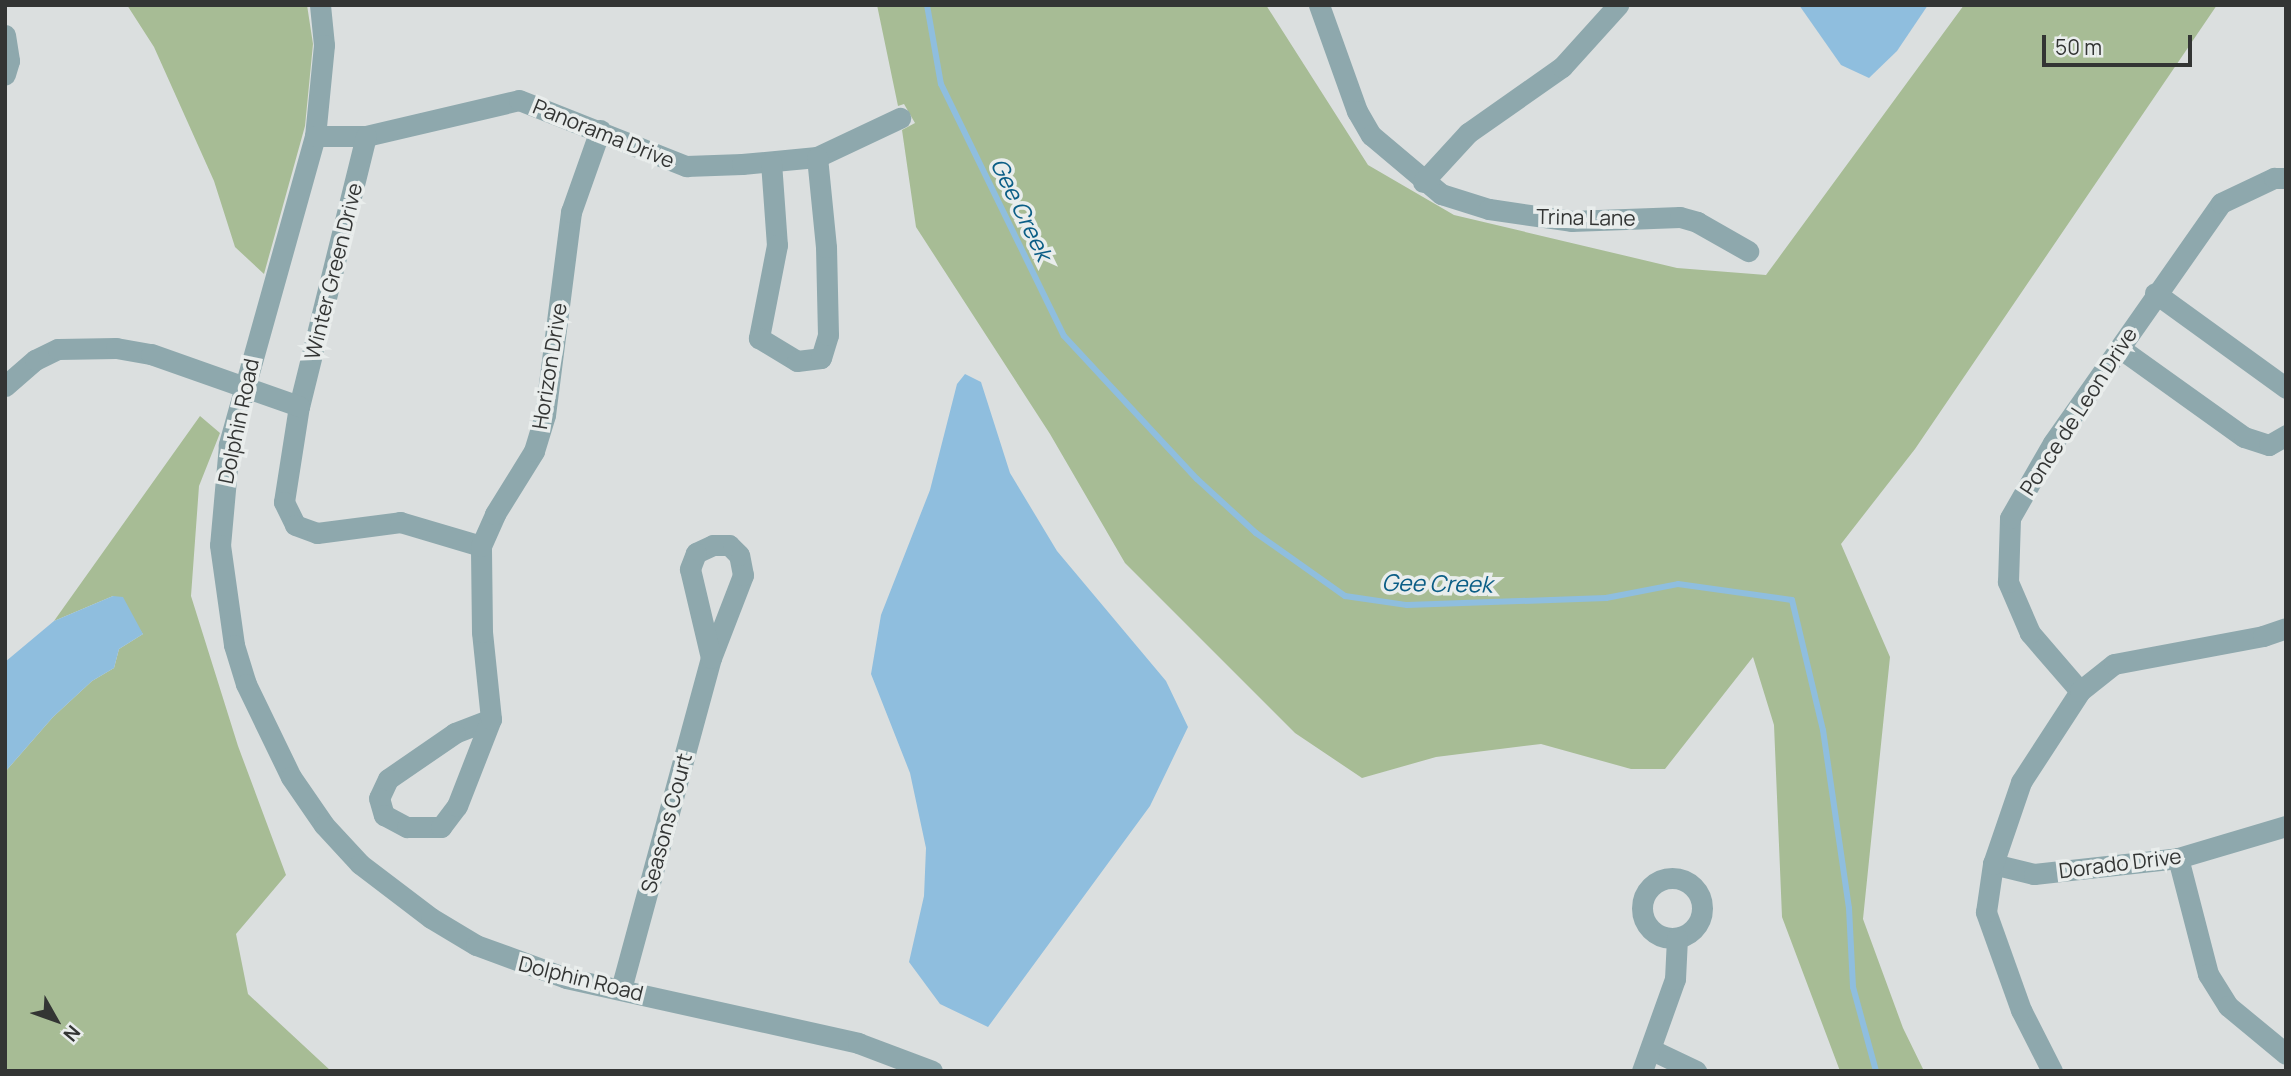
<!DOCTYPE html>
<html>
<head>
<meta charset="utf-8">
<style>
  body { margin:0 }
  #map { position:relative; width:2291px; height:1076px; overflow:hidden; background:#dbdfdf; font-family:Manrope,sans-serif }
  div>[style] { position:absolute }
  .green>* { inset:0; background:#a7bc95 }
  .water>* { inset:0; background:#8fbede }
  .stream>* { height:6px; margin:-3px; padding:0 3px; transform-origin:3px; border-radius:3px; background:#8fbede }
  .street>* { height:21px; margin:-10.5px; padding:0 10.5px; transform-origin:10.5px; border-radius:10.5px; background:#8ea8ad }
  .street>.ring { margin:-10.5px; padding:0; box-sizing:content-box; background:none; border:21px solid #8ea8ad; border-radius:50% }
  span { translate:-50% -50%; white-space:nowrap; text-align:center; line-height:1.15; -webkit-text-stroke:7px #e9edec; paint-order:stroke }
  .street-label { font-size:21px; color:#333534 }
  .water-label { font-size:23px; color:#0b5e86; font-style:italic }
  .frame { position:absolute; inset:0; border:7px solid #333534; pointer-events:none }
  .north { position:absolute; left:21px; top:985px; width:70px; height:70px; -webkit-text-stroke:5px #e9edec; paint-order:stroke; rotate:130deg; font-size:19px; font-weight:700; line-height:28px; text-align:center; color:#333534 }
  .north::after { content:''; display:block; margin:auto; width:24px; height:32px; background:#333534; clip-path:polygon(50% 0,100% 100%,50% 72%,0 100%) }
  .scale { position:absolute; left:2042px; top:35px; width:150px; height:32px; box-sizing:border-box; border:4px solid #333534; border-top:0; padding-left:9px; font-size:21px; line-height:24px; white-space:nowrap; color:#333534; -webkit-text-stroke:5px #e9edec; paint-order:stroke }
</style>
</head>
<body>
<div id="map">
  <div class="green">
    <i style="clip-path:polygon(127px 5px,307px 5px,313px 44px,305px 126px,264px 274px,235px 247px,214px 181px,154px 47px)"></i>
    <i style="clip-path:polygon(877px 5px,1266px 5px,1368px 165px,1454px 215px,1677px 268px,1766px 275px,1964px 5px,2217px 5px,1915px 449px,1841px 544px,1890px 657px,1863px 919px,1903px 1028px,1924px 1071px,1840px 1071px,1782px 917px,1774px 725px,1753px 657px,1665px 769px,1631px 769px,1541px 744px,1436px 757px,1362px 778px,1295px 733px,1125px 563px,1050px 434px,916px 227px,902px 130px,915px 123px,904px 104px,898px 106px)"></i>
    <i style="clip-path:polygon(200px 416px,220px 433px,199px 486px,191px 596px,238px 746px,286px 875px,236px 934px,248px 994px,331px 1071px,5px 1071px,5px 772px,53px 717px,92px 681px,114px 668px,119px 649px,143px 634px,113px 596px,54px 621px)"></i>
  </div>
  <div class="water">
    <i style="clip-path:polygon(1799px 5px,1928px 5px,1897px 51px,1869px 78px,1841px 65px)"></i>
    <i style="clip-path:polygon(965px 374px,981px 382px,1010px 473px,1057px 551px,1166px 681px,1188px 727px,1150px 806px,988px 1027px,940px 1004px,909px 962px,924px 896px,926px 848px,910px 773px,871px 674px,881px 615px,930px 490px,957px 384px)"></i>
    <i style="clip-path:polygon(113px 596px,123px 597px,143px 634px,119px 649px,114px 668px,92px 681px,53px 717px,5px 772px,5px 662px,54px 621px)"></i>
  </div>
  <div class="stream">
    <i style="left:927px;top:5px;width:80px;rotate:80deg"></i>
    <i style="left:941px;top:84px;width:280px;rotate:64deg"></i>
    <i style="left:1064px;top:336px;width:195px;rotate:47.1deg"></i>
    <i style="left:1197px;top:479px;width:80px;rotate:42.5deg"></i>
    <i style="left:1256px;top:533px;width:109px;rotate:35.3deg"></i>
    <i style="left:1345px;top:596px;width:63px;rotate:8.3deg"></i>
    <i style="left:1407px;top:605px;width:199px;rotate:-2deg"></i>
    <i style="left:1606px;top:598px;width:73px;rotate:-11deg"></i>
    <i style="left:1678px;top:584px;width:115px;rotate:8deg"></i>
    <i style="left:1792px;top:600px;width:134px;rotate:76.6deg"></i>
    <i style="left:1823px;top:730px;width:180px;rotate:81.7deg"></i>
    <i style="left:1849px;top:908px;width:79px;rotate:87.1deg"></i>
    <i style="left:1853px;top:987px;width:87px;rotate:74.7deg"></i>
  </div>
  <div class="street">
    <i style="left:320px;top:5px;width:40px;rotate:84.3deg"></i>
    <i style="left:324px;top:45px;width:91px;rotate:95.6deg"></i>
    <i style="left:315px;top:136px;width:321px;rotate:105.6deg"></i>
    <i style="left:229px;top:445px;width:100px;rotate:95.1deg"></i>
    <i style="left:220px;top:545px;width:101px;rotate:82deg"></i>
    <i style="left:234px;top:645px;width:41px;rotate:72.9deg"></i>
    <i style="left:246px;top:684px;width:103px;rotate:64.2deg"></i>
    <i style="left:291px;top:777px;width:58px;rotate:55.5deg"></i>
    <i style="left:324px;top:825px;width:53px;rotate:47.3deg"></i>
    <i style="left:360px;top:864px;width:89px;rotate:37.3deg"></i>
    <i style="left:431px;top:918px;width:52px;rotate:31deg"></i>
    <i style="left:476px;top:945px;width:96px;rotate:20.1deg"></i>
    <i style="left:566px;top:978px;width:299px;rotate:12.5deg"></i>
    <i style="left:858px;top:1043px;width:79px;rotate:20.7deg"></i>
    <i style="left:1319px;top:5px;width:113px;rotate:70.3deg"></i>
    <i style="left:1357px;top:111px;width:28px;rotate:60deg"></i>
    <i style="left:1371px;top:135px;width:92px;rotate:40.1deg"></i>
    <i style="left:1441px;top:194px;width:50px;rotate:17.4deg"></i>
    <i style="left:1489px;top:209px;width:83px;rotate:8.3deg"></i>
    <i style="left:1571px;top:221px;width:109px;rotate:-2.1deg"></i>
    <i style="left:1680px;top:217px;width:18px;rotate:16deg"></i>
    <i style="left:1697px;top:222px;width:59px;rotate:29.6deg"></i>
    <i style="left:5px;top:35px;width:26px;rotate:81deg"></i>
    <i style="left:9px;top:61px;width:14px;rotate:107deg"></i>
    <i style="left:315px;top:136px;width:51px"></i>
    <i style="left:366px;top:136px;width:157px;rotate:-13.2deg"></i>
    <i style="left:519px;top:100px;width:180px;rotate:21.6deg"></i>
    <i style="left:686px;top:166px;width:56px;rotate:-2deg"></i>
    <i style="left:742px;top:164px;width:75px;rotate:-5.3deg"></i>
    <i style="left:817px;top:157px;width:92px;rotate:-25.2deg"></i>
    <i style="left:366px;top:136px;width:278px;rotate:103.9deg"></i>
    <i style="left:299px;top:406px;width:97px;rotate:98.9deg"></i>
    <i style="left:284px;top:502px;width:25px;rotate:64deg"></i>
    <i style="left:295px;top:525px;width:23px;rotate:20deg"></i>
    <i style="left:317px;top:533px;width:84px;rotate:-7.5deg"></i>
    <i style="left:400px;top:522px;width:84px;rotate:16.5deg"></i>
    <i style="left:771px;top:162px;width:83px;rotate:85.9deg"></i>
    <i style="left:777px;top:245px;width:95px;rotate:101deg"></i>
    <i style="left:759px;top:338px;width:44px;rotate:31.2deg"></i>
    <i style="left:797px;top:361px;width:24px;rotate:-7deg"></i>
    <i style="left:821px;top:358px;width:24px;rotate:-73deg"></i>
    <i style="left:828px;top:335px;width:88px;rotate:-91.3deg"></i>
    <i style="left:826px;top:247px;width:90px;rotate:-95.7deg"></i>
    <i style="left:1423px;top:182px;width:67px;rotate:-47.4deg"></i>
    <i style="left:1468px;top:133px;width:115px;rotate:-35.1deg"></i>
    <i style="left:1562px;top:67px;width:84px;rotate:-47.9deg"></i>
    <i style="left:2155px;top:293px;width:162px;rotate:35.9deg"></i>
    <i style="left:2121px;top:349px;width:151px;rotate:35.6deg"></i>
    <i style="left:2244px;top:437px;width:26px;rotate:18deg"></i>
    <i style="left:2269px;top:445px;width:20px;rotate:-30deg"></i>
    <i style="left:5px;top:386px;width:40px;rotate:-41deg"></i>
    <i style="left:35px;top:360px;width:25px;rotate:-26deg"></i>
    <i style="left:58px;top:349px;width:58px;rotate:-1deg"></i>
    <i style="left:116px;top:348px;width:36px;rotate:10deg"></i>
    <i style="left:151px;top:354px;width:157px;rotate:19.4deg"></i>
    <i style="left:2080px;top:691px;width:77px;rotate:-130.8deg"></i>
    <i style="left:2030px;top:633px;width:56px;rotate:-113.3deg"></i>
    <i style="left:2008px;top:582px;width:64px;rotate:-88.2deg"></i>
    <i style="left:2010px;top:518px;width:86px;rotate:-60.2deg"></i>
    <i style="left:2053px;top:443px;width:293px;rotate:-55deg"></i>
    <i style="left:2221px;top:203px;width:59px;rotate:-25.3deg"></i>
    <i style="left:2274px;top:178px;width:12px"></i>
    <i style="left:491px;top:719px;width:39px;rotate:159deg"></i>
    <i style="left:455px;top:733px;width:81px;rotate:145.5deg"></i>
    <i style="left:388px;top:779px;width:21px;rotate:115deg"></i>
    <i style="left:379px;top:798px;width:18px;rotate:74deg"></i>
    <i style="left:384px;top:815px;width:26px;rotate:28deg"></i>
    <i style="left:407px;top:827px;width:34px"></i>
    <i style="left:441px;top:827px;width:26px;rotate:-53deg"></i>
    <i style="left:457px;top:806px;width:93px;rotate:-68.7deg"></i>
    <i style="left:491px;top:719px;width:87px;rotate:-95.9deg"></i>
    <i style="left:482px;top:632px;width:86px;rotate:-90.7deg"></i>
    <i style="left:481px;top:546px;width:35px;rotate:-66deg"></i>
    <i style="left:495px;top:514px;width:74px;rotate:-58.2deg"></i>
    <i style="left:534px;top:451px;width:38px;rotate:-73deg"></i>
    <i style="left:545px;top:415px;width:205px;rotate:-82.7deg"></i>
    <i style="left:571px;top:212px;width:87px;rotate:-70.5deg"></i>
    <i style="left:2178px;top:858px;width:120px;rotate:75.5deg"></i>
    <i style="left:2208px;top:974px;width:38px;rotate:58deg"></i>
    <i style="left:2228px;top:1006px;width:75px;rotate:39.6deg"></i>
    <i style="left:1993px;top:864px;width:42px;rotate:13.7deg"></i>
    <i style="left:2034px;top:874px;width:145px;rotate:-6.3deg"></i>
    <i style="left:2178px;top:858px;width:113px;rotate:-16.5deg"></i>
    <i class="ring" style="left:1642px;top:878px;width:39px;height:39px"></i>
    <i style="left:621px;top:989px;width:343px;rotate:-74.8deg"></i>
    <i style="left:711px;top:658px;width:89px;rotate:-68.9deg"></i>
    <i style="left:743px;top:575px;width:20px;rotate:-101deg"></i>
    <i style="left:739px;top:555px;width:14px;rotate:-135deg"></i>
    <i style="left:729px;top:545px;width:16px;rotate:180deg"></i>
    <i style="left:713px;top:545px;width:19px;rotate:155deg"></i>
    <i style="left:696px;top:553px;width:17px;rotate:111deg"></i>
    <i style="left:690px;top:569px;width:91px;rotate:76.7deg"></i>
    <i style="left:1652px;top:1050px;width:49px;rotate:25.5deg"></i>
    <i style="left:1642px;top:1071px;width:98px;rotate:-70.3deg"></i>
    <i style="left:1675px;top:979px;width:41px;rotate:-87.2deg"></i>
    <i style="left:2052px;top:1071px;width:68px;rotate:-116.9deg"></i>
    <i style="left:2021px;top:1010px;width:104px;rotate:-109.7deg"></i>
    <i style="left:1986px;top:912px;width:49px;rotate:-81.7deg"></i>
    <i style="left:1993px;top:864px;width:87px;rotate:-71.1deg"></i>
    <i style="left:2021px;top:782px;width:108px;rotate:-57deg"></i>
    <i style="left:2080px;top:691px;width:43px;rotate:-38.5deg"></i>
    <i style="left:2114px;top:664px;width:152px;rotate:-10.6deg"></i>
    <i style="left:2263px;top:636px;width:24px;rotate:-19deg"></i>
  </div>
  <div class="street-label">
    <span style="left:604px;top:133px;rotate:22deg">Panorama Drive</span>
    <span style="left:1586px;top:217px;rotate:1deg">Trina Lane</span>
    <span style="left:333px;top:271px;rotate:-76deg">Winter Green Drive</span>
    <span style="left:549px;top:366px;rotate:-81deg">Horizon Drive</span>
    <span style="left:2078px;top:411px;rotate:-57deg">Ponce de Leon Drive</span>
    <span style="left:238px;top:421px;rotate:-78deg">Dolphin Road</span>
    <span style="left:666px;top:823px;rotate:-75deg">Seasons Court</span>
    <span style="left:2120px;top:863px;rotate:-7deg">Dorado Drive</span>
    <span style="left:581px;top:978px;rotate:14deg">Dolphin Road</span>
  </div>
  <div class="water-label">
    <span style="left:1022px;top:209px;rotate:64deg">Gee Creek</span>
    <span style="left:1437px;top:583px;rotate:1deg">Gee Creek</span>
  </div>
  <div class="frame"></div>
  <div class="north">N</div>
  <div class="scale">50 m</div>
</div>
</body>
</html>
